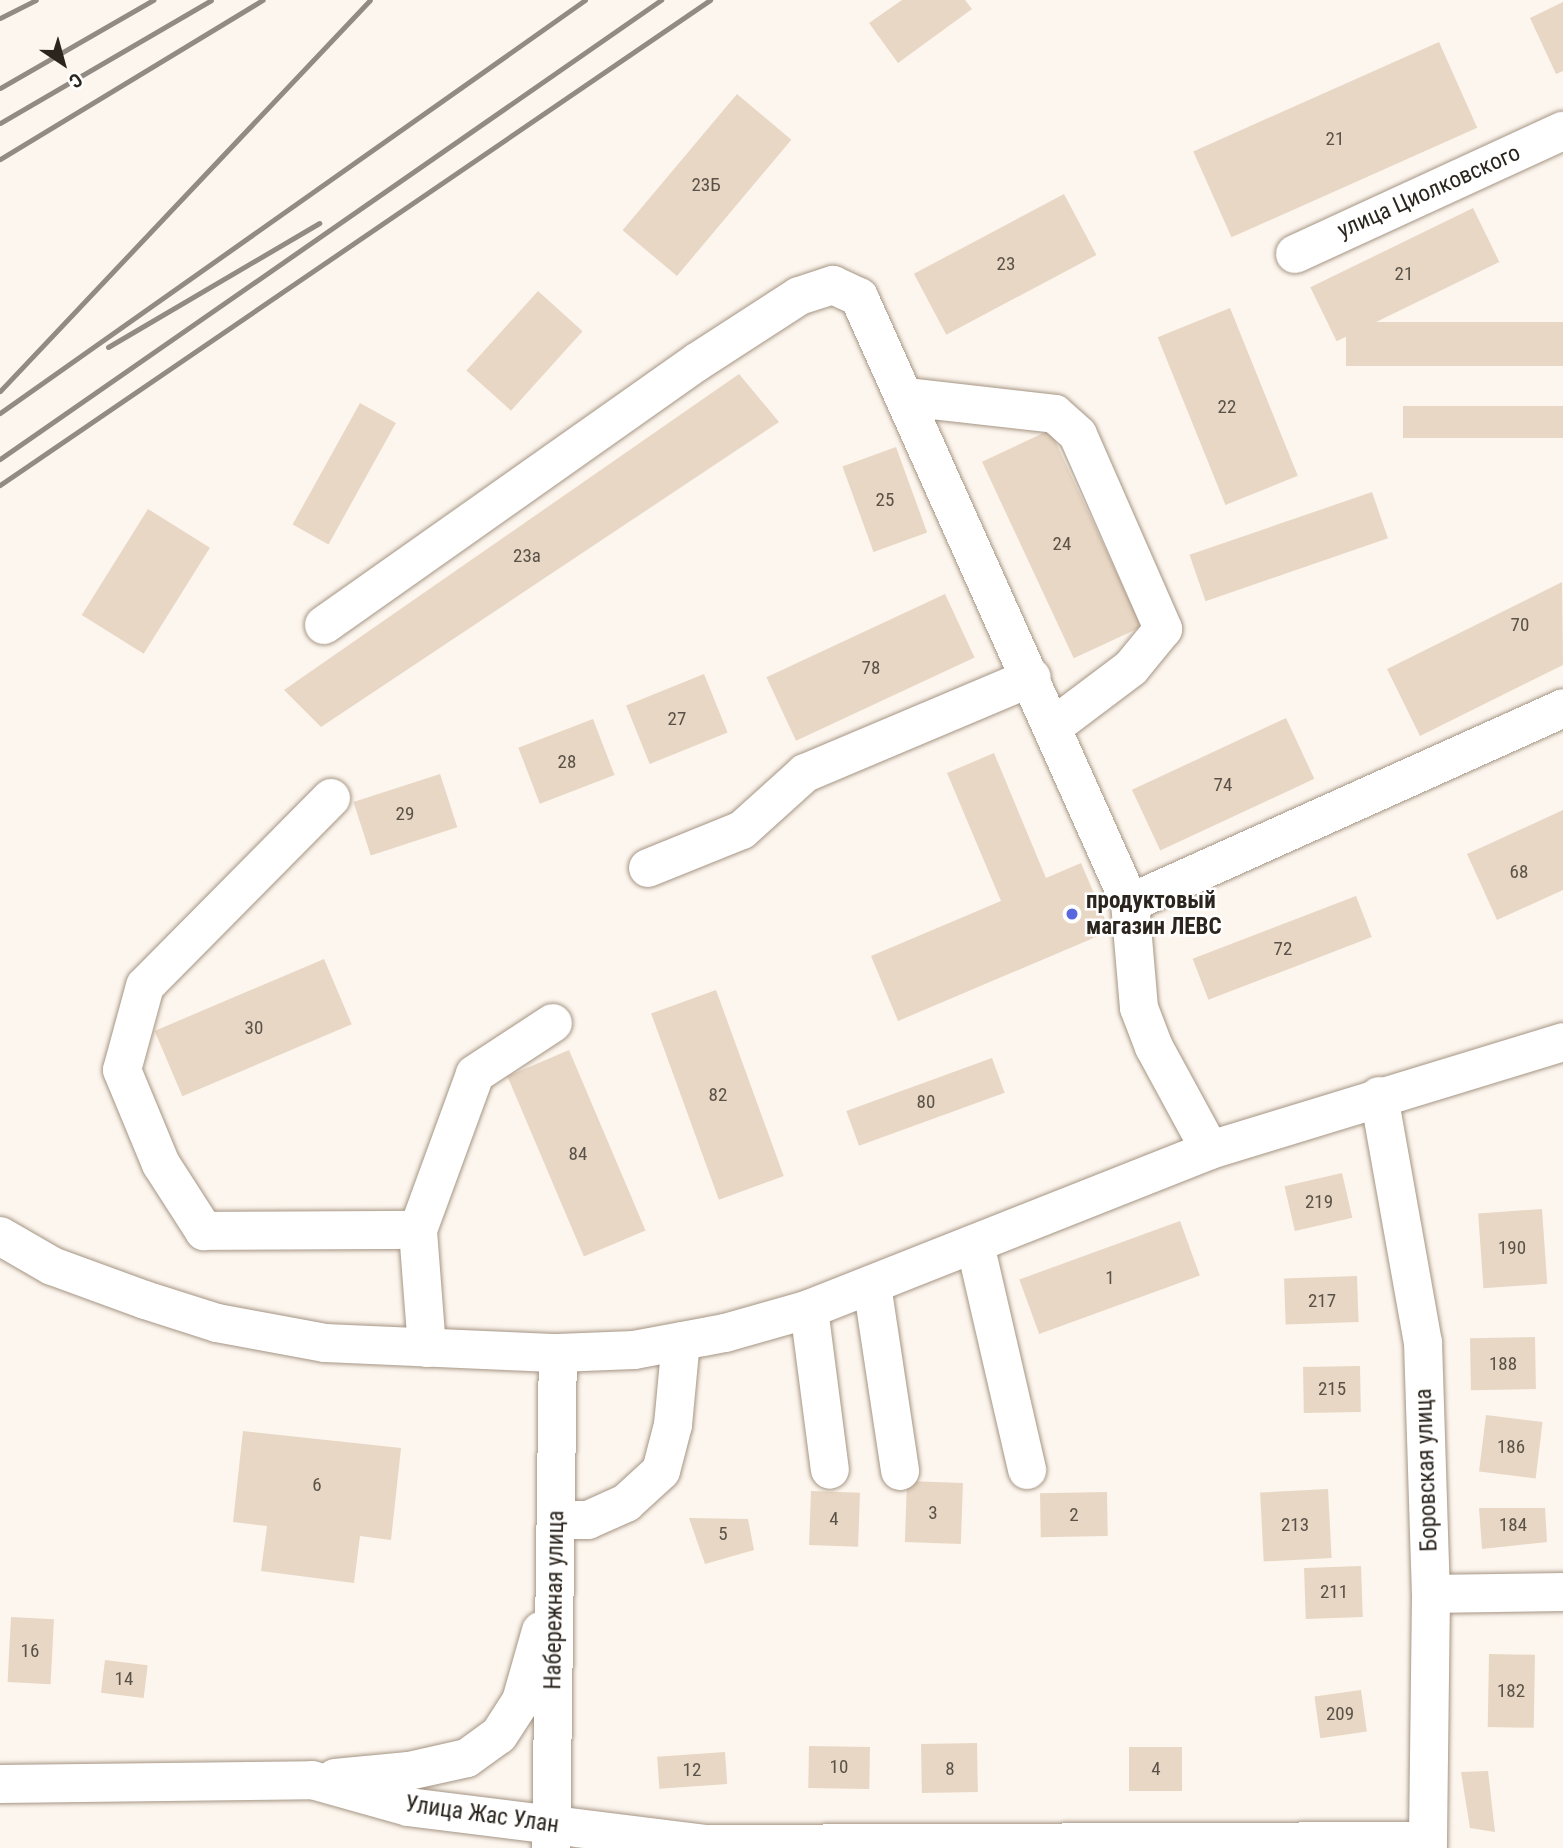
<!DOCTYPE html>
<html>
<head>
<meta charset="utf-8">
<style>
  body { margin:0 }
  #map { position:relative; width:1563px; height:1848px; overflow:hidden; background:#fdf6ee; font-family:"Roboto Condensed",sans-serif }
  div>[style] { position:absolute }
  .building>* { inset:0; background:#e8d7c4; transform-origin:0 0 }
  .roads { filter:drop-shadow(0 0 2px #a59584) drop-shadow(0 0 2px #a59584) }
  .minor>* { height:38px; margin:-19px; padding:0 19px; transform-origin:19px; border-radius:19px; background:#fff }
  .major>* { height:38px; margin:-19px; padding:0 19px; transform-origin:19px; border-radius:19px; background:#fff }
  .rail>* { height:5px; margin:-2.5px; padding:0 2.5px; transform-origin:2.5px; border-radius:2.5px; background:#928b84 }
  .dots>* { width:19px; height:19px; translate:-50% -50%; box-sizing:border-box; border:4px solid #fff; border-radius:50% }
  span { translate:-50% -50%; white-space:nowrap; text-align:center; line-height:1.15; -webkit-text-stroke:5px #fff; paint-order:stroke }
  .number-label { font-size:19px; color:#5a5248 }
  .number-label span { -webkit-text-stroke-width:0 }
  .street-label { font-size:23px; color:#2b251e }
  .poi-label { font-size:23px; color:#2b251e; font-weight:700 }
  .left { translate:0 -50%; text-align:left }
  .north { position:absolute; left:28px; top:28px; width:70px; height:70px; -webkit-text-stroke:5px #fff; paint-order:stroke; rotate:144deg; font-size:19px; font-weight:700; line-height:28px; text-align:center; color:#2b251e }
  .north::after { content:''; display:block; margin:auto; width:24px; height:32px; background:#2b251e; clip-path:polygon(50% 0,100% 100%,50% 72%,0 100%) }
</style>
</head>
<body>
<div id="map">
  <div class="building">
    <i style="clip-path:polygon(902px 0,965px 0,972px 9px,898px 63px,869px 23px)"></i>
    <i style="clip-path:polygon(1563px 2px,1563px 71px,1556px 74px,1530px 18px)"></i>
    <i style="left:1439px;top:42px;width:94px;height:269px;rotate:66deg"></i>
    <i style="left:737px;top:94px;width:71px;height:178px;rotate:40deg"></i>
    <i style="left:1064px;top:194px;width:69px;height:170px;rotate:62deg"></i>
    <i style="left:1473px;top:208px;width:60px;height:181px;rotate:64deg"></i>
    <i style="left:538px;top:291px;width:60px;height:107px;rotate:42deg"></i>
    <i style="left:1230px;top:308px;width:181px;height:78px;rotate:68deg"></i>
    <i style="left:1563px;top:322px;width:44px;height:217px;rotate:90deg"></i>
    <i style="clip-path:polygon(739px 374px,779px 422px,321px 727px,284px 690px)"></i>
    <i style="left:360px;top:403px;width:41px;height:139px;rotate:29deg"></i>
    <i style="left:1563px;top:406px;width:32px;height:160px;rotate:90deg"></i>
    <i style="left:1050px;top:430px;width:217px;height:75px;rotate:65deg"></i>
    <i style="left:896px;top:447px;width:91px;height:57px;rotate:70deg"></i>
    <i style="left:1372px;top:492px;width:49px;height:193px;rotate:71deg"></i>
    <i style="left:148px;top:509px;width:73px;height:125px;rotate:32deg"></i>
    <i style="clip-path:polygon(1562px 582px,1563px 665px,1420px 736px,1387px 669px)"></i>
    <i style="left:945px;top:594px;width:70px;height:197px;rotate:65deg"></i>
    <i style="left:704px;top:674px;width:63px;height:84px;rotate:68deg"></i>
    <i style="left:1286px;top:718px;width:67px;height:170px;rotate:65deg"></i>
    <i style="left:593px;top:719px;width:60px;height:80px;rotate:69deg"></i>
    <i style="clip-path:polygon(994px 753px,1046px 878px,1081px 863px,1110px 931px,898px 1021px,871px 956px,1001px 901px,947px 773px)"></i>
    <i style="left:440px;top:774px;width:56px;height:91px;rotate:72deg"></i>
    <i style="clip-path:polygon(1563px 810px,1563px 890px,1497px 920px,1467px 854px)"></i>
    <i style="left:1356px;top:896px;width:44px;height:175px;rotate:69deg"></i>
    <i style="left:324px;top:959px;width:71px;height:184px;rotate:67deg"></i>
    <i style="left:716px;top:990px;width:198px;height:69px;rotate:70deg"></i>
    <i style="left:569px;top:1050px;width:196px;height:67px;rotate:67deg"></i>
    <i style="left:992px;top:1058px;width:37px;height:155px;rotate:70deg"></i>
    <i style="left:1342px;top:1173px;width:46px;height:59px;rotate:77deg"></i>
    <i style="left:1542px;top:1209px;width:75px;height:64px;rotate:86deg"></i>
    <i style="left:1180px;top:1221px;width:58px;height:171px;rotate:70deg"></i>
    <i style="left:1357px;top:1276px;width:46px;height:73px;rotate:88deg"></i>
    <i style="left:1535px;top:1337px;width:52px;height:65px;rotate:89deg"></i>
    <i style="left:1360px;top:1366px;width:46px;height:57px;rotate:89deg"></i>
    <i style="left:1486px;top:1415px;width:57px;height:57px;rotate:7deg"></i>
    <i style="clip-path:polygon(243px 1431px,401px 1448px,391px 1540px,360px 1536px,354px 1583px,261px 1571px,267px 1526px,233px 1522px)"></i>
    <i style="left:907px;top:1481px;width:56px;height:61px;rotate:2deg"></i>
    <i style="left:1328px;top:1489px;width:69px;height:68px;rotate:87deg"></i>
    <i style="left:811px;top:1491px;width:49px;height:54px;rotate:2deg"></i>
    <i style="left:1107px;top:1492px;width:44px;height:67px;rotate:89deg"></i>
    <i style="clip-path:polygon(1479px 1508px,1545px 1508px,1547px 1542px,1482px 1549px)"></i>
    <i style="clip-path:polygon(689px 1518px,748px 1519px,754px 1550px,705px 1564px)"></i>
    <i style="left:1361px;top:1566px;width:51px;height:57px;rotate:88deg"></i>
    <i style="left:11px;top:1617px;width:43px;height:65px;rotate:3deg"></i>
    <i style="left:1489px;top:1654px;width:46px;height:73px;rotate:1deg"></i>
    <i style="left:105px;top:1660px;width:43px;height:33px;rotate:7deg"></i>
    <i style="left:1361px;top:1690px;width:42px;height:47px;rotate:82deg"></i>
    <i style="left:977px;top:1743px;width:49px;height:56px;rotate:89deg"></i>
    <i style="left:809px;top:1746px;width:61px;height:42px;rotate:1deg"></i>
    <i style="left:1129px;top:1747px;width:53px;height:44px"></i>
    <i style="left:725px;top:1752px;width:32px;height:68px;rotate:86deg"></i>
    <i style="clip-path:polygon(1488px 1771px,1495px 1832px,1470px 1828px,1461px 1772px)"></i>
  </div>
  <div class="roads">
    <div class="minor">
      <i style="left:1295px;top:254px;width:295px;rotate:-24.7deg"></i>
      <i style="left:906px;top:397px;width:150px;rotate:6.5deg"></i>
      <i style="left:1055px;top:414px;width:31px;rotate:42deg"></i>
      <i style="left:1078px;top:435px;width:212px;rotate:66.3deg"></i>
      <i style="left:1163px;top:629px;width:50px;rotate:129.4deg"></i>
      <i style="left:1131px;top:668px;width:96px;rotate:143deg"></i>
      <i style="left:324px;top:625px;width:456px;rotate:-35.2deg"></i>
      <i style="left:697px;top:362px;width:121px;rotate:-32.9deg"></i>
      <i style="left:799px;top:296px;width:36px;rotate:-18deg"></i>
      <i style="left:833px;top:285px;width:29px;rotate:25deg"></i>
      <i style="left:859px;top:297px;width:664px;rotate:65.91deg"></i>
      <i style="left:1130px;top:903px;width:105px;rotate:85.1deg"></i>
      <i style="left:1139px;top:1008px;width:42px;rotate:69deg"></i>
      <i style="left:1154px;top:1047px;width:117px;rotate:61.5deg"></i>
      <i style="left:331px;top:798px;width:264px;rotate:134.7deg"></i>
      <i style="left:145px;top:986px;width:87px;rotate:105.3deg"></i>
      <i style="left:122px;top:1070px;width:102px;rotate:67.5deg"></i>
      <i style="left:161px;top:1164px;width:80px;rotate:57.3deg"></i>
      <i style="left:204px;top:1231px;width:214px;rotate:-0.3deg"></i>
      <i style="left:648px;top:868px;width:101px;rotate:-22deg"></i>
      <i style="left:742px;top:830px;width:85px;rotate:-42.1deg"></i>
      <i style="left:805px;top:773px;width:246px;rotate:-22.9deg"></i>
      <i style="left:1130px;top:903px;width:475px;rotate:-24.2deg"></i>
      <i style="left:1379px;top:1096px;width:250px;rotate:79.9deg"></i>
      <i style="left:1423px;top:1342px;width:252px;rotate:88.2deg"></i>
      <i style="left:1431px;top:1594px;width:254px;rotate:90.7deg"></i>
      <i style="left:975px;top:1244px;width:232px;rotate:77deg"></i>
      <i style="left:872px;top:1285px;width:188px;rotate:81.4deg"></i>
      <i style="left:809px;top:1309px;width:162px;rotate:82.6deg"></i>
      <i style="left:427px;top:1348px;width:118px;rotate:-94.4deg"></i>
      <i style="left:418px;top:1230px;width:166px;rotate:-69.9deg"></i>
      <i style="left:475px;top:1074px;width:93px;rotate:-33.2deg"></i>
      <i style="left:556px;top:1520px;width:32px"></i>
      <i style="left:588px;top:1520px;width:42px;rotate:-24.1deg"></i>
      <i style="left:626px;top:1503px;width:47px;rotate:-42.4deg"></i>
      <i style="left:661px;top:1471px;width:48px;rotate:-75.4deg"></i>
      <i style="left:673px;top:1425px;width:84px;rotate:-84.6deg"></i>
      <i style="left:1431px;top:1594px;width:132px;rotate:-0.9deg"></i>
      <i style="left:335px;top:1778px;width:74px;rotate:-5.4deg"></i>
      <i style="left:409px;top:1771px;width:59px;rotate:-12.6deg"></i>
      <i style="left:467px;top:1758px;width:39px;rotate:-36deg"></i>
      <i style="left:499px;top:1735px;width:40px;rotate:-57.1deg"></i>
      <i style="left:521px;top:1701px;width:73px;rotate:-74.1deg"></i>
      <i style="left:0;top:1784px;width:312px;rotate:-0.7deg"></i>
      <i style="left:312px;top:1780px;width:100px;rotate:15.7deg"></i>
      <i style="left:408px;top:1807px;width:298px;rotate:7.1deg"></i>
      <i style="left:704px;top:1844px;width:724px;rotate:-0.24deg"></i>
      <i style="left:551px;top:1848px;width:495px;rotate:-89.2deg"></i>
    </div>
    <div class="major">
      <i style="left:0;top:1236px;width:60px;rotate:30deg"></i>
      <i style="left:52px;top:1266px;width:99px;rotate:20.1deg"></i>
      <i style="left:145px;top:1300px;width:76px;rotate:17.7deg"></i>
      <i style="left:217px;top:1323px;width:110px;rotate:10.5deg"></i>
      <i style="left:325px;top:1343px;width:233px;rotate:2.5deg"></i>
      <i style="left:558px;top:1353px;width:76px;rotate:-2.3deg"></i>
      <i style="left:634px;top:1350px;width:93px;rotate:-10.6deg"></i>
      <i style="left:725px;top:1333px;width:87px;rotate:-15.9deg"></i>
      <i style="left:809px;top:1309px;width:431px;rotate:-21.6deg"></i>
      <i style="left:1210px;top:1150px;width:369px;rotate:-17deg"></i>
    </div>
  </div>
  <div class="rail">
    <i style="left:0;top:18px;width:40px;rotate:-26.6deg"></i>
    <i style="left:0;top:88px;width:177px;rotate:-29.9deg"></i>
    <i style="left:0;top:123px;width:244px;rotate:-30.2deg"></i>
    <i style="left:0;top:159px;width:307px;rotate:-31.2deg"></i>
    <i style="left:108px;top:347px;width:245px;rotate:-30.4deg"></i>
    <i style="left:0;top:391px;width:538px;rotate:-46.58deg"></i>
    <i style="left:0;top:413px;width:716px;rotate:-35.22deg"></i>
    <i style="left:0;top:459px;width:805px;rotate:-34.78deg"></i>
    <i style="left:0;top:485px;width:860px;rotate:-34.34deg"></i>
  </div>
  <div class="dots">
    <i style="left:1072px;top:914px;background:#5967de"></i>
  </div>
  <div class="number-label">
    <span style="left:1335px;top:139px">21</span>
    <span style="left:706px;top:185px">23Б</span>
    <span style="left:1006px;top:264px">23</span>
    <span style="left:1404px;top:274px">21</span>
    <span style="left:1227px;top:407px">22</span>
    <span style="left:885px;top:500px">25</span>
    <span style="left:1062px;top:544px">24</span>
    <span style="left:527px;top:556px">23а</span>
    <span style="left:1520px;top:625px">70</span>
    <span style="left:871px;top:668px">78</span>
    <span style="left:677px;top:719px">27</span>
    <span style="left:567px;top:762px">28</span>
    <span style="left:1223px;top:785px">74</span>
    <span style="left:405px;top:814px">29</span>
    <span style="left:1519px;top:872px">68</span>
    <span style="left:1283px;top:949px">72</span>
    <span style="left:254px;top:1028px">30</span>
    <span style="left:718px;top:1095px">82</span>
    <span style="left:926px;top:1102px">80</span>
    <span style="left:578px;top:1154px">84</span>
    <span style="left:1319px;top:1202px">219</span>
    <span style="left:1512px;top:1248px">190</span>
    <span style="left:1110px;top:1278px">1</span>
    <span style="left:1322px;top:1301px">217</span>
    <span style="left:1503px;top:1364px">188</span>
    <span style="left:1332px;top:1389px">215</span>
    <span style="left:1511px;top:1447px">186</span>
    <span style="left:317px;top:1485px">6</span>
    <span style="left:933px;top:1513px">3</span>
    <span style="left:1074px;top:1515px">2</span>
    <span style="left:834px;top:1519px">4</span>
    <span style="left:1295px;top:1525px">213</span>
    <span style="left:1513px;top:1525px">184</span>
    <span style="left:723px;top:1534px">5</span>
    <span style="left:1334px;top:1592px">211</span>
    <span style="left:30px;top:1651px">16</span>
    <span style="left:124px;top:1679px">14</span>
    <span style="left:1511px;top:1691px">182</span>
    <span style="left:1340px;top:1714px">209</span>
    <span style="left:839px;top:1767px">10</span>
    <span style="left:950px;top:1769px">8</span>
    <span style="left:1156px;top:1769px">4</span>
    <span style="left:692px;top:1770px">12</span>
  </div>
  <div class="street-label">
    <span style="left:1429px;top:192px;rotate:-24deg">улица Циолковского</span>
    <span style="left:1427px;top:1470px;rotate:-92deg">Боровская улица</span>
    <span style="left:555px;top:1600px;rotate:-89deg">Набережная улица</span>
    <span style="left:482px;top:1815px;rotate:8deg">Улица Жас Улан</span>
  </div>
  <div class="poi-label">
    <span class="left" style="left:1086px;top:914px">продуктовый<br>магазин ЛЕВС</span>
  </div>
  <div class="north">С</div>
</div>
</body>
</html>
